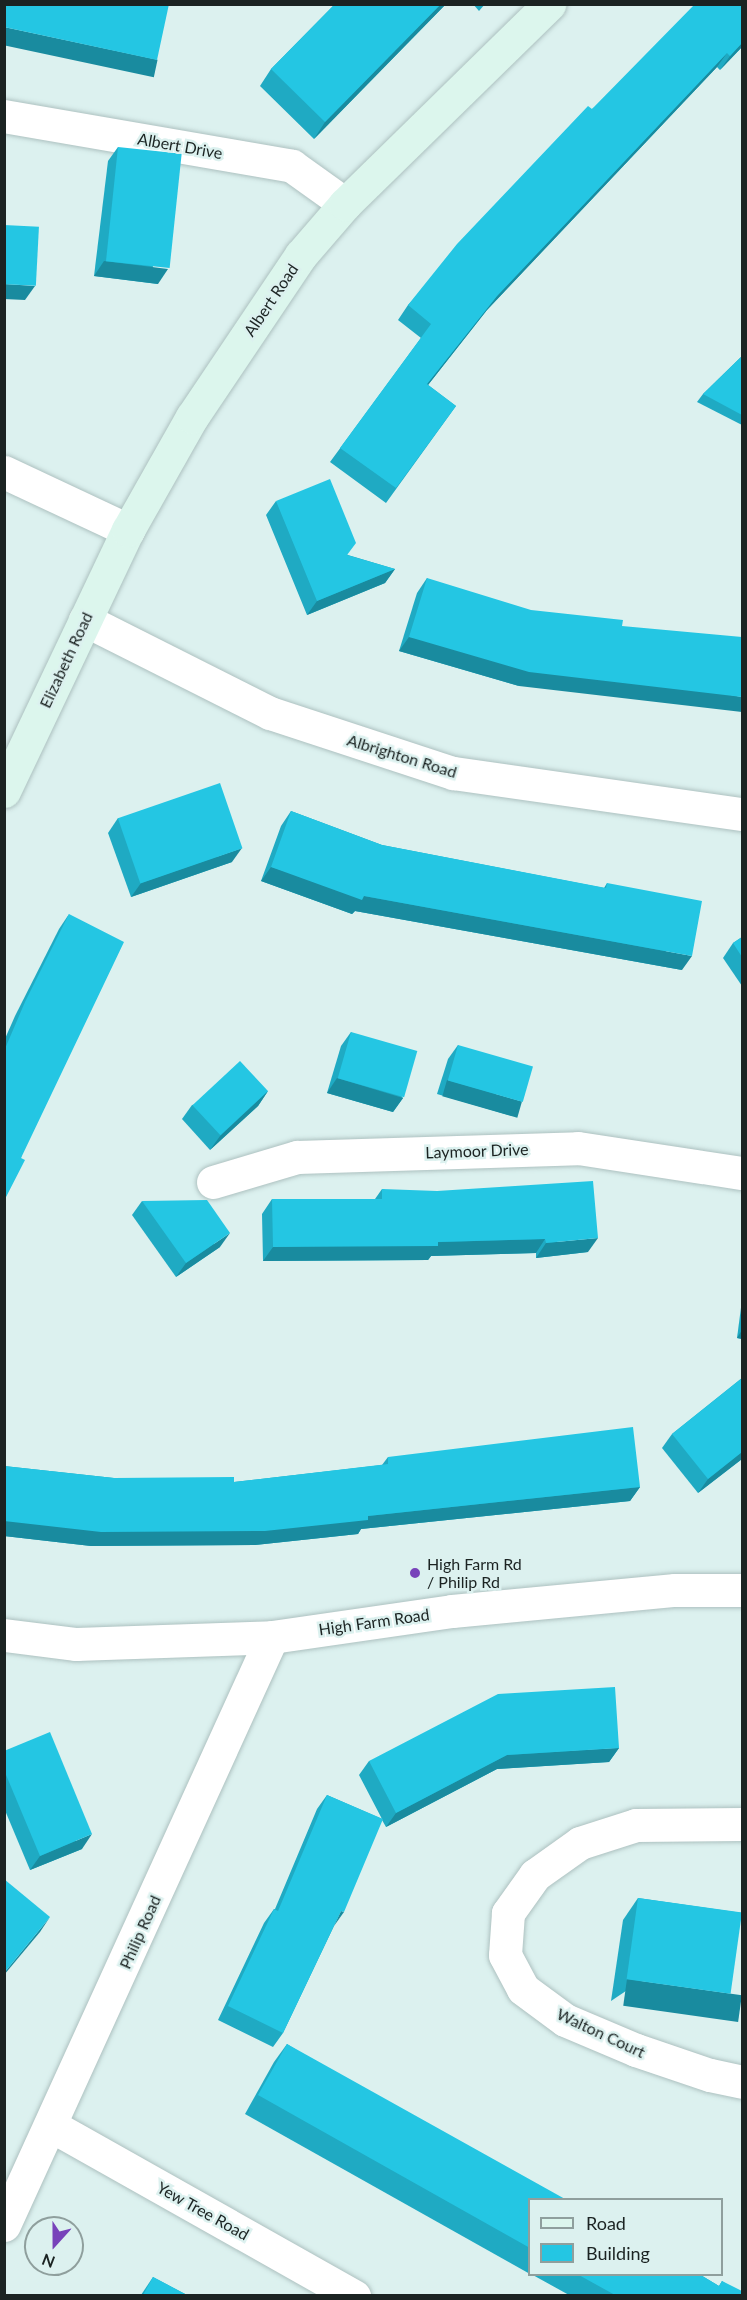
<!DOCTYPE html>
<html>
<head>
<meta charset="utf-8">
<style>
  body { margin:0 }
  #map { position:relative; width:747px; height:2300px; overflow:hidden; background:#dcf1ef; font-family:Lato,sans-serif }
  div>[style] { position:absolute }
  .roads { filter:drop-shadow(0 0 2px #adc1c0) drop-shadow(0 0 2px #adc1c0) }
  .street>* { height:33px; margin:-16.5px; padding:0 16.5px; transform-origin:16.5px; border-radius:16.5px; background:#fff }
  .secondary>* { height:33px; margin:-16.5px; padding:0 16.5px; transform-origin:16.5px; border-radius:16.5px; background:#dcf6ed }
  .wall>* { inset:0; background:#1faac3 }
  .shaded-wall>* { inset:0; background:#198b9f; transform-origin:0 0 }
  .building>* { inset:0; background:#24c6e3; transform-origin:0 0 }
  .dots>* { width:16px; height:16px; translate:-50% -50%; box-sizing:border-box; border:3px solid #dcf1ef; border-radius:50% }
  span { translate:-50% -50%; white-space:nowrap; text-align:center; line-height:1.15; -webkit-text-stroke:5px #dcf1ef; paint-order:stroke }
  .street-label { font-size:16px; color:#1b2322 }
  .poi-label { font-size:16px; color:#1b2322 }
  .left { translate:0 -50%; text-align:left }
  .frame { position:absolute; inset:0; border:6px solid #1b2322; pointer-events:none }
  .legend { position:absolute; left:528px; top:2198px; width:195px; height:78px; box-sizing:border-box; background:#dcf1ef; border:2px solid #8f9f9d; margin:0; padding:8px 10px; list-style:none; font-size:18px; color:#1b2322 }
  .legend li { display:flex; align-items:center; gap:12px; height:30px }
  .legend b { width:30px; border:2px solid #8f9f9d }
  .north { position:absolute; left:24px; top:2216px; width:60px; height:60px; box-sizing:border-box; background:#dcf1ef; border:2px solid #8f9f9d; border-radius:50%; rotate:201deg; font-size:16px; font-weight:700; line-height:24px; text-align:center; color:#1b2322 }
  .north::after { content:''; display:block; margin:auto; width:21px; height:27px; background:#7843ba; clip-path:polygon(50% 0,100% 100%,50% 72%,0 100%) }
</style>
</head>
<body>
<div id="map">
  <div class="roads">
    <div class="street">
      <i style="left:4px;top:116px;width:292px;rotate:9.8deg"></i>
      <i style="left:292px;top:166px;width:65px;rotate:35.6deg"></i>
      <i style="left:4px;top:472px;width:137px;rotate:25.1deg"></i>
      <i style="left:85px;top:620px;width:207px;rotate:26.7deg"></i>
      <i style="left:270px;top:713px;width:193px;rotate:18.2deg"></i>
      <i style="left:453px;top:773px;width:292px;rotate:8.1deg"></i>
      <i style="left:213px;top:1182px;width:88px;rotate:-16.6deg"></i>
      <i style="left:297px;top:1157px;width:281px;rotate:-1.8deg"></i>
      <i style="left:578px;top:1148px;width:166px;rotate:8.7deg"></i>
      <i style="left:4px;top:1635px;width:73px;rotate:7.1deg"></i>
      <i style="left:76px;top:1644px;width:196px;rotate:-2deg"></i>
      <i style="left:272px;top:1637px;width:182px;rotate:-8.2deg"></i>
      <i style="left:452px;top:1611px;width:224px;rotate:-5.4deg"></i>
      <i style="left:675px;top:1590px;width:67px"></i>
      <i style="left:742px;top:1824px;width:106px;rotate:179.5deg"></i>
      <i style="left:636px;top:1825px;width:59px;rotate:162.2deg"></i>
      <i style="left:580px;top:1843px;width:55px;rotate:144.6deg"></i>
      <i style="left:535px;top:1875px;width:47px;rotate:125.4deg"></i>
      <i style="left:508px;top:1913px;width:42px;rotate:94.1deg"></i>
      <i style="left:505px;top:1955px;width:38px;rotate:62deg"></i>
      <i style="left:523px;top:1989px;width:52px;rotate:36.4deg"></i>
      <i style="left:565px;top:2020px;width:77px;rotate:22.9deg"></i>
      <i style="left:636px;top:2050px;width:78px;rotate:18.7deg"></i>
      <i style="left:710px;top:2075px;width:33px;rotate:12deg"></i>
      <i style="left:52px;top:2126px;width:347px;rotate:29.4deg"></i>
      <i style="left:4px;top:2225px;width:646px;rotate:-65.5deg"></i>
    </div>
    <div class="secondary">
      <i style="left:4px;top:791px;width:289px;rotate:-64.6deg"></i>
      <i style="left:128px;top:530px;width:130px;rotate:-60.5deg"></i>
      <i style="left:192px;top:417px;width:195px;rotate:-56.1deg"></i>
      <i style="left:301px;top:255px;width:67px;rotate:-49.2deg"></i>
      <i style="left:345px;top:204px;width:286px;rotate:-44.4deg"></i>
    </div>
  </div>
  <div class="wall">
    <i style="clip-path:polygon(334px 4px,446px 4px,314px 139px,260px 86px,271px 69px,334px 5px)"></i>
    <i style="clip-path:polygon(473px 4px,485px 4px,479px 11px)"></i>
    <i style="clip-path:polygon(742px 4px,742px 47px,720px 70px,717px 67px,487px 310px,428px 385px,456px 406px,386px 503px,330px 462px,421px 338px,398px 320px,408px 305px,592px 109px)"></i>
    <i style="clip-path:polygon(118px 147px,158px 284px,94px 276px,108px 161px)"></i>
    <i style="clip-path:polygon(742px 356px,742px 425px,697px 402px,703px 394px)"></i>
    <i style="clip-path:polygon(276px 501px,348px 555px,395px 569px,385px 583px,307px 615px,266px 515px)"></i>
    <i style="clip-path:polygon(427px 578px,519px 686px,399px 651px,417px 593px)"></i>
    <i style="clip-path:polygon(291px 811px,382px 845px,604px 888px,607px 883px,682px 970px,355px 911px,352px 914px,261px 881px,281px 826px)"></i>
    <i style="clip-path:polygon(118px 818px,232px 862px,131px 897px,108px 833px)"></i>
    <i style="clip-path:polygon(69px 914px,21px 1158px,4px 1201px,4px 1041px,15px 1016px,59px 929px)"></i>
    <i style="clip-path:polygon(742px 937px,742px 986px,723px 958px,733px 943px)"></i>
    <i style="clip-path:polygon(351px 1032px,403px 1098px,393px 1112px,327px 1093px,341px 1046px)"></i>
    <i style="clip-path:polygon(458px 1045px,512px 1116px,437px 1094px,448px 1059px)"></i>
    <i style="clip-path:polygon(268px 1091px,258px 1106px,210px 1150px,182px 1119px,192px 1105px)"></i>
    <i style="clip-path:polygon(382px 1189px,588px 1252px,536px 1258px,536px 1253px,431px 1256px,428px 1260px,263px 1261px,262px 1214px,272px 1199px,375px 1199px)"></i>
    <i style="clip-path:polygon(142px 1201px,220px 1247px,176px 1277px,132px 1215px)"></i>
    <i style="clip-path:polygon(742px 1300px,742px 1339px,737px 1338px)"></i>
    <i style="clip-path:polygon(742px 1378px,742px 1459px,698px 1493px,662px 1448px,672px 1434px)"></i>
    <i style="clip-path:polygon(388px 1457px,640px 1487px,630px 1501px,361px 1529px,358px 1534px,255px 1545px,91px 1546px,4px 1536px,4px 1466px,114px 1478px,234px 1482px,382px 1465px)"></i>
    <i style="clip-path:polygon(619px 1748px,609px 1762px,497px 1769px,386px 1827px,382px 1820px,334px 1926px,283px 2033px,273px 2047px,218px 2020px,264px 1923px,274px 1909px,275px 1909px,317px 1809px,327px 1795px,382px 1819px,359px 1775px,369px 1761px)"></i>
    <i style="clip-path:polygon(4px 1751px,82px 1849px,30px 1870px,4px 1808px)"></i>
    <i style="clip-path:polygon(638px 1898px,742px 1913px,611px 2001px,623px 1920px)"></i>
    <i style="clip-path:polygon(287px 2044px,530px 2199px,530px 2274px,245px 2114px,274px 2062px)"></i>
    <i style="clip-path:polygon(531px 2274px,699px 2274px,719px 2286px,722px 2281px,742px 2295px,569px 2295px)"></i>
    <i style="clip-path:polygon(153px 2277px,187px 2295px,141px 2295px)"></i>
  </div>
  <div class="shaded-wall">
    <i style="clip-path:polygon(441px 4px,446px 4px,314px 139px,325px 122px)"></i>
    <i style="left:4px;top:27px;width:157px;height:18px;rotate:12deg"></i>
    <i style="clip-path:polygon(742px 43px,742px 47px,720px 70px,730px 56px)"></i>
    <i style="clip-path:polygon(727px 53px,717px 67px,487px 310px,417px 399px,427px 384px,497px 296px)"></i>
    <i style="clip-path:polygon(104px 261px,168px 269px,158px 284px,94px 276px)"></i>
    <i style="clip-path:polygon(4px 284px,35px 286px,25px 300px,4px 299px)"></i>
    <i style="clip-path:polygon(395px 569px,385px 583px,307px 615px,317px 601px)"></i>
    <i style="clip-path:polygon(409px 637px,742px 697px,742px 712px,519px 686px,399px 651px)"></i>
    <i style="clip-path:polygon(242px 848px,232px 862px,131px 897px,141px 883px)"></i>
    <i style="clip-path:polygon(271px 867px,364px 896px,692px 956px,682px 970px,355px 911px,352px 914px,261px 881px)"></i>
    <i style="clip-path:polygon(337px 1078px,403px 1098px,393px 1112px,327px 1093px)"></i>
    <i style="left:447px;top:1080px;width:78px;height:17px;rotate:16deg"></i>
    <i style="clip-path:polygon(268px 1091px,258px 1106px,210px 1150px,220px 1136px)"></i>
    <i style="clip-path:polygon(230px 1233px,220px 1247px,176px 1277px,186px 1263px)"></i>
    <i style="clip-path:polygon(598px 1238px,588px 1252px,536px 1258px,546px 1243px)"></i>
    <i style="clip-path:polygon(545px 1239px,536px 1253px,431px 1256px,428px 1260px,263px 1261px,273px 1247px)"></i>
    <i style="clip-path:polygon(742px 1330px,742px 1339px,737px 1338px)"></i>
    <i style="clip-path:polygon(742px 1452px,742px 1459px,698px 1493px,708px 1479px)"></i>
    <i style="clip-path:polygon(640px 1487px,630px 1501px,361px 1529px,358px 1534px,255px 1545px,91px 1546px,4px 1536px,4px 1521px,368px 1516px)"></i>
    <i style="clip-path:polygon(619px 1748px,609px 1762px,497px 1769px,386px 1827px,396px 1813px,507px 1755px)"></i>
    <i style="clip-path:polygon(92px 1834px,82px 1849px,30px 1870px,40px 1856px)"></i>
    <i style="clip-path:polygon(341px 1911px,344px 1912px,334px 1926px)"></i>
    <i style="clip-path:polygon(50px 1917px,40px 1932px,4px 1975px,4px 1973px)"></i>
    <i style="left:627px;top:1979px;width:116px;height:27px;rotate:8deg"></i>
  </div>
  <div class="building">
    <i style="clip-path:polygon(4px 4px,169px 4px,157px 60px,4px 27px)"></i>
    <i style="clip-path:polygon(335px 4px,441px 4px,325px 122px,271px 69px)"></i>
    <i style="clip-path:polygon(695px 4px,742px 4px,742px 43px,730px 56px,727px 53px,497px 296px,427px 384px,456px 406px,396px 488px,340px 448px,431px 324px,408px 305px,457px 244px,588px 106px,592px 109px)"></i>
    <i style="left:118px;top:147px;width:64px;height:115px;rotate:6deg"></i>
    <i style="left:4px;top:225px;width:35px;height:59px;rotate:3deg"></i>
    <i style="clip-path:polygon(742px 356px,742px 415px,703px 394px)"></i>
    <i style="clip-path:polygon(330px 479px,356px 543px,347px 555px,395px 569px,317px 601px,276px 501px)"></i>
    <i style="clip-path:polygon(427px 578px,531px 610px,623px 620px,622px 626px,742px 637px,742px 697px,529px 672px,409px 637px)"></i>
    <i style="left:220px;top:783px;width:69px;height:108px;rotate:71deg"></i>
    <i style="clip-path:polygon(291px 811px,382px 845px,606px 888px,607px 883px,702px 901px,692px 956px,364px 896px,362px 900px,271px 867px)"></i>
    <i style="clip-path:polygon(69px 914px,124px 942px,21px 1158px,25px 1160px,4px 1201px,4px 1051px,25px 1002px)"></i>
    <i style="clip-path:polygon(742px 937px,742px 957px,733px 943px)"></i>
    <i style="left:351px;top:1032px;width:69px;height:48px;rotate:16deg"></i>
    <i style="left:458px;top:1045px;width:78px;height:37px;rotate:16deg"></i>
    <i style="left:240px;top:1061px;width:41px;height:65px;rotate:47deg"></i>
    <i style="clip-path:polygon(593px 1181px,598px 1238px,546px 1243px,545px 1239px,438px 1242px,438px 1246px,273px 1247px,272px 1199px,382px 1199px,382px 1189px,437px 1191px)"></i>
    <i style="clip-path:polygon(207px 1200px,230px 1233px,186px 1263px,142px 1201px)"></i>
    <i style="clip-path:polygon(742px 1378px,742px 1452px,708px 1479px,672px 1434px)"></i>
    <i style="clip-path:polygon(633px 1427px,640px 1487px,368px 1516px,368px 1520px,265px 1531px,101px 1532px,4px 1521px,4px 1466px,114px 1478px,234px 1477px,234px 1482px,388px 1464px,388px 1457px)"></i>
    <i style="clip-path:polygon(615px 1687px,619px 1748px,507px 1755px,396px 1813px,369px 1761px,498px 1694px)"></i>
    <i style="clip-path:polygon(50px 1732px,92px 1834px,40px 1856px,4px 1770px,4px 1751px)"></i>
    <i style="clip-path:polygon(327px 1795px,383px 1819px,344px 1912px,341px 1911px,283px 2033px,228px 2006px,274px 1909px,278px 1911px)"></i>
    <i style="clip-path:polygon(4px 1879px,50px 1917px,4px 1973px)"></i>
    <i style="left:638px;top:1898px;width:105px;height:82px;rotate:8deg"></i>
    <i style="clip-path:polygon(287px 2044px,565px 2199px,530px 2199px,530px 2248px,258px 2095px)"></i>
    <i style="clip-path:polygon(577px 2274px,699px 2274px,719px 2286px,722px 2281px,742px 2291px,742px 2295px,615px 2295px)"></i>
    <i style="clip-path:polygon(153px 2277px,187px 2295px,143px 2295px)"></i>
  </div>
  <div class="dots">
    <i style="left:415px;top:1573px;background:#7843ba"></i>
  </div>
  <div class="street-label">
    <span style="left:180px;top:146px;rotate:10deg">Albert Drive</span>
    <span style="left:271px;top:300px;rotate:-56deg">Albert Road</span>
    <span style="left:66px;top:660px;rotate:-65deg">Elizabeth Road</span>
    <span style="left:402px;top:756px;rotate:17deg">Albrighton Road</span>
    <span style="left:477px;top:1151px;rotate:-2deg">Laymoor Drive</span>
    <span style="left:374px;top:1622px;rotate:-8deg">High Farm Road</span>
    <span style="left:140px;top:1932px;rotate:-66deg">Philip Road</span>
    <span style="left:601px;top:2033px;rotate:25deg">Walton Court</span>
    <span style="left:203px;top:2211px;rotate:29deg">Yew Tree Road</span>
  </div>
  <div class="poi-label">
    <span class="left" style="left:427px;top:1573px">High Farm Rd<br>/ Philip Rd</span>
  </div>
  <div class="frame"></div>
  <ul class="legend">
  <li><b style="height:8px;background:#dcf6ed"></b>Road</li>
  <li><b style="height:16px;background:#24c6e3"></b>Building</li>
  </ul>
  <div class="north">N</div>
</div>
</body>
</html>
